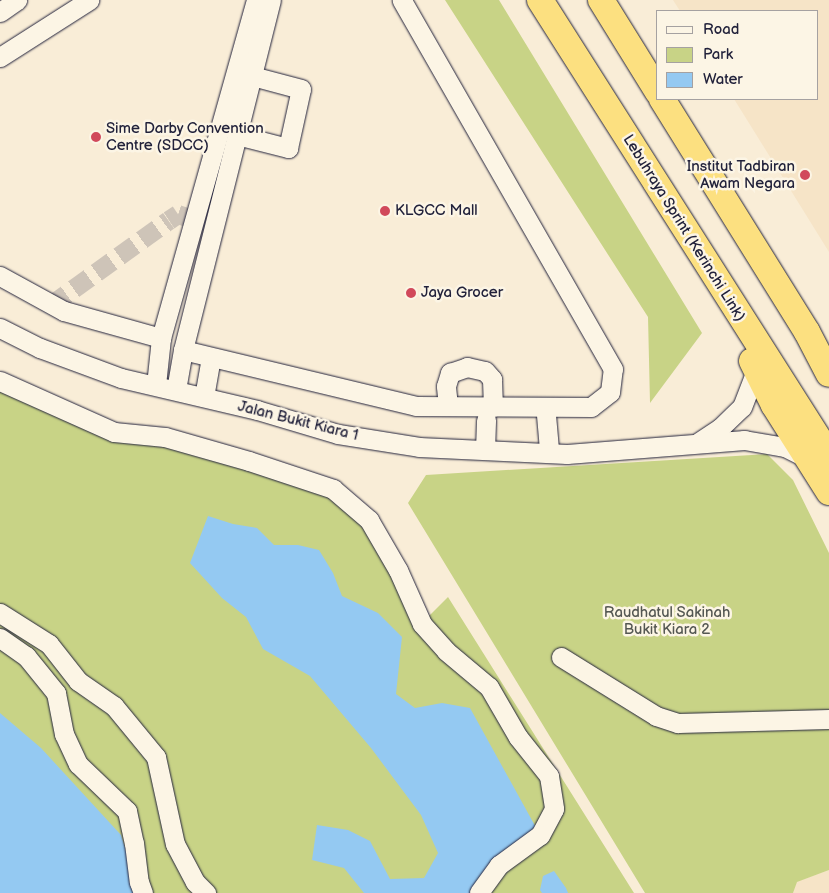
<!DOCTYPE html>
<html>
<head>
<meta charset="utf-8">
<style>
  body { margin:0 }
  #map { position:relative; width:829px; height:893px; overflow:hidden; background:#f9edd7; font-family:"Balsamiq Sans",sans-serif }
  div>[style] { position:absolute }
  .built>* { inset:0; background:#f6e4c7 }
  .green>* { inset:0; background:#c8d386 }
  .water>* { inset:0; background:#94c9f2 }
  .minor-tunnel>* { height:19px; margin-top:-9.5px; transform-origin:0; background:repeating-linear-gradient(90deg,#cec4b8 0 19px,transparent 0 28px) }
  .roads { filter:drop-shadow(0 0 1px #22223b) drop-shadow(0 0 1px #22223b) }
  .minor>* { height:19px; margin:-9.5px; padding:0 9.5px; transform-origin:9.5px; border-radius:9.5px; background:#fcf5e5 }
  .highway>* { height:26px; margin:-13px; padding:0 13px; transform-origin:13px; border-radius:13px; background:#fce080 }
  .dots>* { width:14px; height:14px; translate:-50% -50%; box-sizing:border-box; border:2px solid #fcf5e5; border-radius:50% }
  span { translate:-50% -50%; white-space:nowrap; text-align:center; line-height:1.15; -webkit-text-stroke:5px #fcf5e5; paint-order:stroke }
  .poi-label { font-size:15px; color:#22223b }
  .left { translate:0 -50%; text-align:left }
  .right { translate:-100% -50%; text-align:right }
  .street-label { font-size:15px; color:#22223b }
  .park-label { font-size:15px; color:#545752 }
  .legend { position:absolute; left:656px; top:10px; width:162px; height:90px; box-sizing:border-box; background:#fcf5e5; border:1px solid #a5a1a1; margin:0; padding:6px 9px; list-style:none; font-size:15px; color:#22223b }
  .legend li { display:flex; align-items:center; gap:10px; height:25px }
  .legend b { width:25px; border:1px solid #a5a1a1 }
</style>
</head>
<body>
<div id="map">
  <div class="built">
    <i style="clip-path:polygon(673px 0,829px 0,829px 252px,734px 99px,818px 99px,818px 11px,680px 11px)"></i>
    <i style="clip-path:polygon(829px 870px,829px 893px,793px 893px,796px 882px)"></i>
  </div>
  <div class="green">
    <i style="clip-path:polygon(445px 0,499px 0,702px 333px,650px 403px,648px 317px)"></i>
    <i style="clip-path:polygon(0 374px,118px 426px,333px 483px,427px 618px,448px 597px,634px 893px,0 893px)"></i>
    <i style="clip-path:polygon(767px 454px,793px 480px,829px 553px,829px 870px,797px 882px,793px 893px,645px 893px,408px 503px,426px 475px)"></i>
  </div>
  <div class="water">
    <i style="clip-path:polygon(208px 516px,233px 524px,257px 528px,274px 545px,298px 545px,319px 550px,333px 573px,342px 596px,378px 613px,402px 637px,396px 694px,415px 708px,442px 703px,470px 708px,539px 833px,476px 893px,364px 893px,344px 868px,312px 860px,317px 825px,348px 830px,370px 841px,390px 879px,424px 878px,438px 853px,421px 815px,371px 748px,310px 676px,263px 649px,246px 617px,222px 598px,190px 563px)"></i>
    <i style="clip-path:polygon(0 713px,41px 748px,121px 835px,139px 893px,0 893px)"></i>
    <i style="clip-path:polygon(554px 871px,566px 888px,568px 893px,542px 893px,540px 890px,543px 876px)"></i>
  </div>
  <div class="minor-tunnel">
    <i style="left:51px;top:305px;width:145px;rotate:-35.8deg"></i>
    <i style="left:169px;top:220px;width:11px;rotate:-34deg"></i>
    <i style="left:178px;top:214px;width:16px;rotate:18deg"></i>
  </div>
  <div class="roads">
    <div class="minor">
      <i style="left:0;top:12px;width:21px;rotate:-35deg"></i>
      <i style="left:0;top:57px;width:106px;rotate:-32.6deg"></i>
      <i style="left:237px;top:135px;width:53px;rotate:14.3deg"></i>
      <i style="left:288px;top:148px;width:60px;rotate:-77.6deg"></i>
      <i style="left:301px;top:89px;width:51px;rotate:-165.1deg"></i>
      <i style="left:0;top:276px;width:73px;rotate:28.7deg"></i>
      <i style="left:64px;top:311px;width:101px;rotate:15.6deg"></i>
      <i style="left:0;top:328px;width:45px;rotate:26.6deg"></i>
      <i style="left:40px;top:348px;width:86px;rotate:20.3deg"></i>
      <i style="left:121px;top:378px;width:140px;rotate:13.2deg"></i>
      <i style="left:257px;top:410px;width:84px;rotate:16.5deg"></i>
      <i style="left:338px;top:434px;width:82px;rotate:9.1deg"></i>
      <i style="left:419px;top:447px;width:148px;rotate:2.7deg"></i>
      <i style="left:567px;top:454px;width:178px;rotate:-4.5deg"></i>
      <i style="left:744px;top:440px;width:42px;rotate:9.7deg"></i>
      <i style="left:785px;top:447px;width:25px;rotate:27deg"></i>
      <i style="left:183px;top:350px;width:240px;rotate:13.5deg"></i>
      <i style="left:416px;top:406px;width:175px;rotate:0.3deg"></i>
      <i style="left:591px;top:407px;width:24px;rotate:-38deg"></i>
      <i style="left:610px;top:392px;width:23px;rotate:-83deg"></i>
      <i style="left:613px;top:369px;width:425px;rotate:-119.8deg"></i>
      <i style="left:0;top:381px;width:125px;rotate:24.1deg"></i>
      <i style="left:114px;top:432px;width:51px;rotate:5.6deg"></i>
      <i style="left:165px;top:437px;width:87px;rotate:15.9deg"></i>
      <i style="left:249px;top:461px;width:89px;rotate:18.4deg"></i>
      <i style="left:333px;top:489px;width:48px;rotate:40.7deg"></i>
      <i style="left:369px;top:520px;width:58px;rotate:59.9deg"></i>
      <i style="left:398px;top:570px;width:59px;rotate:66deg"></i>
      <i style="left:422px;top:624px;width:36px;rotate:48deg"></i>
      <i style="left:446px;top:651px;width:56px;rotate:39.9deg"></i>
      <i style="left:489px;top:687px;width:58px;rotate:59.9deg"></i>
      <i style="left:518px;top:737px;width:50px;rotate:51.5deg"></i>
      <i style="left:549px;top:776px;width:33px;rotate:81deg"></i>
      <i style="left:554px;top:809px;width:30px;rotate:118deg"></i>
      <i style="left:540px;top:835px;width:51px;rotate:143.8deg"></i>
      <i style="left:499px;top:865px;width:34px;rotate:126deg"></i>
      <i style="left:156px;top:385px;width:47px;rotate:-83.9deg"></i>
      <i style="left:161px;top:338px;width:351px;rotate:-74.3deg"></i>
      <i style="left:176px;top:390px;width:41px;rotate:-80.1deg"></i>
      <i style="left:183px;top:350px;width:361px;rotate:-75.9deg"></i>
      <i style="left:204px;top:397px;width:40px;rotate:-80deg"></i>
      <i style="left:448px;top:406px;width:20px;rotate:-96deg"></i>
      <i style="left:446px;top:386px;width:14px;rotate:-73deg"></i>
      <i style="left:450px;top:373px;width:18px;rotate:-19deg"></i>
      <i style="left:467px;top:367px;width:18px;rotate:13deg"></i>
      <i style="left:485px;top:371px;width:11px;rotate:49deg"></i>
      <i style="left:492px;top:379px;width:28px;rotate:88deg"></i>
      <i style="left:546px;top:415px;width:38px;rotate:85deg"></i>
      <i style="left:699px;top:442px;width:25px;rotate:-34deg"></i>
      <i style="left:720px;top:428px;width:30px;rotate:-44deg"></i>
      <i style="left:742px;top:407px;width:39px;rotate:-69deg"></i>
      <i style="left:485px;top:450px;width:30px;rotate:-88deg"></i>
      <i style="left:0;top:613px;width:58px;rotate:32.3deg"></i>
      <i style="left:49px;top:644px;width:47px;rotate:51.9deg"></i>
      <i style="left:78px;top:681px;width:44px;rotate:34.8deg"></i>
      <i style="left:114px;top:706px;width:66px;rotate:50.5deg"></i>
      <i style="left:156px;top:757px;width:89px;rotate:77.7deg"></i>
      <i style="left:175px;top:844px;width:43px;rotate:62.2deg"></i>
      <i style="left:195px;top:882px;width:16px;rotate:45deg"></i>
      <i style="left:0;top:638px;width:32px;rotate:35deg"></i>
      <i style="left:26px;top:656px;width:48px;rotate:51deg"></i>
      <i style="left:56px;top:693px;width:42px;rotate:79deg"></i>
      <i style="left:64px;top:734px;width:33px;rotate:65deg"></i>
      <i style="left:78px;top:764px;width:68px;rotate:43.8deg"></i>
      <i style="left:127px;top:811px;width:33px;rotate:78deg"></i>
      <i style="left:134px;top:843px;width:39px;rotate:83deg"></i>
      <i style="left:139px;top:882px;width:12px;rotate:70deg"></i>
      <i style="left:561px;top:657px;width:112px;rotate:31.8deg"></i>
      <i style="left:656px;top:716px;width:23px;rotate:18deg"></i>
      <i style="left:678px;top:723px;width:151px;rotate:-1.5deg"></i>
    </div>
    <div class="highway">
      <i style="left:540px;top:0;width:539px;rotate:57.58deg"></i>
      <i style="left:601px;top:0;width:108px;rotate:58.2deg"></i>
      <i style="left:662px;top:99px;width:274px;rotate:58.1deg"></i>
      <i style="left:807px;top:332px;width:47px;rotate:62.4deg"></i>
      <i style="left:752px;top:361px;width:49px;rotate:63.4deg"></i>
      <i style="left:774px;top:405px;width:103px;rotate:57.7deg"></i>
    </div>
  </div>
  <div class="dots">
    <i style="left:96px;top:137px;background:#d1495b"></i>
    <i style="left:805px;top:175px;background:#d1495b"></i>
    <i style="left:385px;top:211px;background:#d1495b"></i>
    <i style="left:411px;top:293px;background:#d1495b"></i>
  </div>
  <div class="poi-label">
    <span class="left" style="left:106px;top:137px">Sime Darby Convention<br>Centre (SDCC)</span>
    <span class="right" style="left:795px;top:175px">Institut Tadbiran<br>Awam Negara</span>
    <span class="left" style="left:395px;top:211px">KLGCC Mall</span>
    <span class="left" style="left:421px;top:293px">Jaya Grocer</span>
  </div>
  <div class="street-label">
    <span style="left:684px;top:228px;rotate:58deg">Lebuhraya Sprint (Kerinchi Link)</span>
    <span style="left:298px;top:421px;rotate:14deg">Jalan Bukit Kiara 1</span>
  </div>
  <div class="park-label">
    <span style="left:667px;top:621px">Raudhatul Sakinah<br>Bukit Kiara 2</span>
  </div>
  <ul class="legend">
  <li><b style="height:6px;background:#fcf5e5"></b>Road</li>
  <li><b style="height:14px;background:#c8d386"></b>Park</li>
  <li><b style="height:14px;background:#94c9f2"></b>Water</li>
  </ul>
</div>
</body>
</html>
